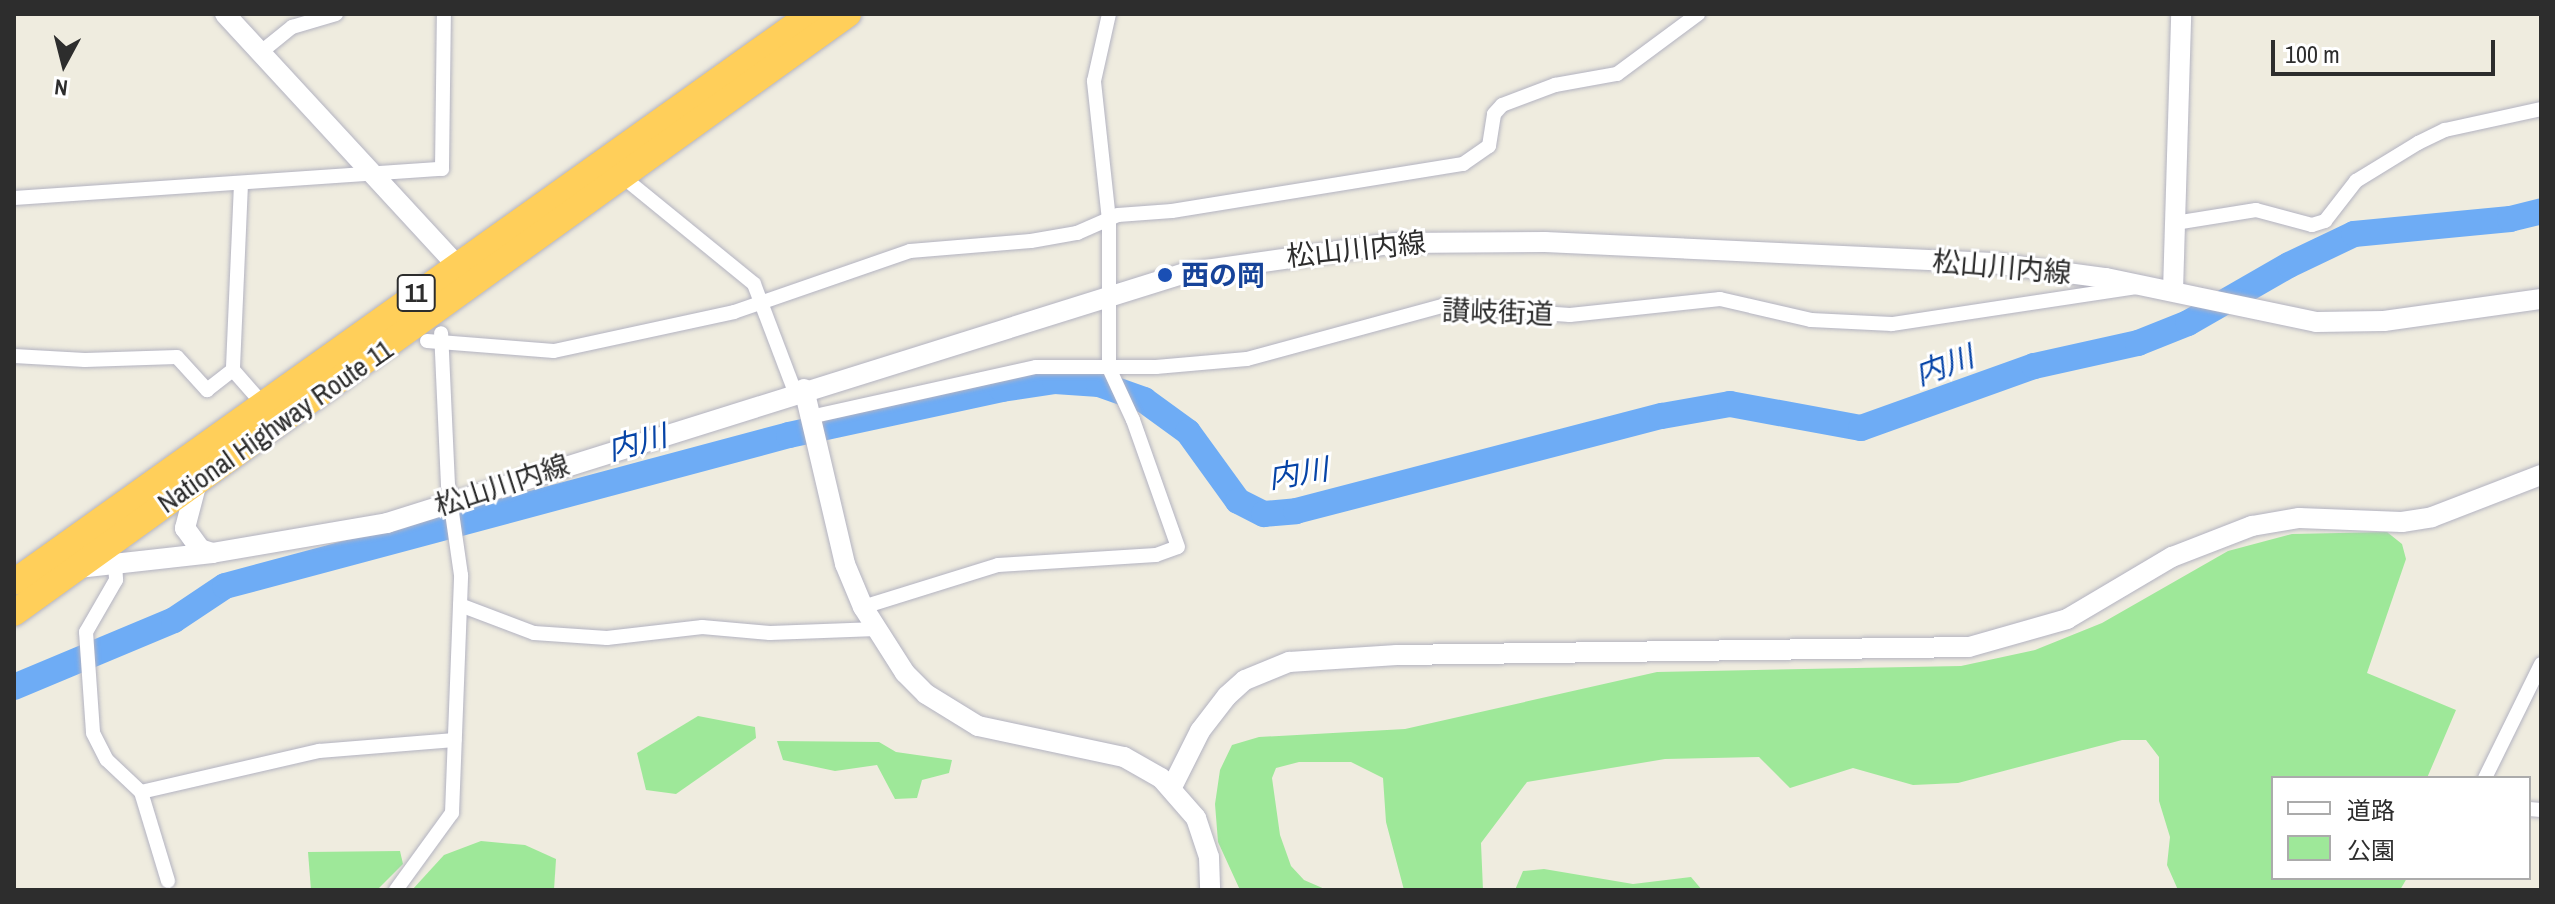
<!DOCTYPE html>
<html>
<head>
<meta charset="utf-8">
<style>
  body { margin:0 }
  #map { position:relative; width:2555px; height:904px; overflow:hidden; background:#efecdf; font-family:"Archivo Narrow","Noto Sans JP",sans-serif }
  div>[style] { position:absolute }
  .green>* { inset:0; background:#9ee899 }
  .river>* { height:26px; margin:-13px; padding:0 13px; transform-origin:13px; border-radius:13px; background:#6eacf5 }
  .roads { filter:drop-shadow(0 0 2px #b3b3c1) drop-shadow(0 0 2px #b3b3c1) }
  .street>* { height:14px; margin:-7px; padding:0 7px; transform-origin:7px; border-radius:7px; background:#fff }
  .secondary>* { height:20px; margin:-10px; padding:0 10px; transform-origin:10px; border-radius:10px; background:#fff }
  .highway>* { height:26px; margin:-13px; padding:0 13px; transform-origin:13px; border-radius:13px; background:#ffcf5a }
  .dots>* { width:22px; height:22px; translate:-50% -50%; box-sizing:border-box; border:4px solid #fff; border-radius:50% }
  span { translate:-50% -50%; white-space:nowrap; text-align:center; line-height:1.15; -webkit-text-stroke:6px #fff; paint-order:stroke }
  .shield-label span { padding:2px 6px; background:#fff; border:2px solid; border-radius:6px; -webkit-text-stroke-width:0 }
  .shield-label { font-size:26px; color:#2d2d2d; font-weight:700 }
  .street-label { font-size:28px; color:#2d2d2d }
  .transit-label { font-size:28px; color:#164399; font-weight:700 }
  .left { translate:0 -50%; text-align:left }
  .water-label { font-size:30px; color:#0644a7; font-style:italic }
  .frame { position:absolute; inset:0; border:16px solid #2d2d2d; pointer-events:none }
  .legend { position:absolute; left:2271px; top:776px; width:260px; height:104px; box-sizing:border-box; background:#fff; border:2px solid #ababab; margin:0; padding:10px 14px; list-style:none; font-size:24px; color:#2d2d2d }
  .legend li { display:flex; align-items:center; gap:16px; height:40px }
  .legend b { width:40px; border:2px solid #ababab }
  .north { position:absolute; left:24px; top:24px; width:80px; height:80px; -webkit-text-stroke:6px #fff; paint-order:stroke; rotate:187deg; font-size:22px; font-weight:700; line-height:32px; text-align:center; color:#2d2d2d }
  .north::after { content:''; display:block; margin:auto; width:28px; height:36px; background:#2d2d2d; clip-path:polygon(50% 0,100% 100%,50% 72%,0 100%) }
  .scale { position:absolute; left:2271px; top:40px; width:224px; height:36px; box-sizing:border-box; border:4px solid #2d2d2d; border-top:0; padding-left:10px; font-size:24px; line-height:28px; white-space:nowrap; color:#2d2d2d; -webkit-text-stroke:6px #fff; paint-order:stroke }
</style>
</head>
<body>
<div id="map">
  <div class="green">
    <i style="clip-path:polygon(2387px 532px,2402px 544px,2406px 559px,2367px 673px,2456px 710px,2427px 778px,2273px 778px,2273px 878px,2407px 878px,2400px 890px,2178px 890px,2167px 865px,2170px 837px,2159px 801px,2159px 757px,2146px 740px,2122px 740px,1958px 783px,1913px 785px,1853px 768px,1790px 788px,1759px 757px,1665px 759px,1527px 782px,1481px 843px,1483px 890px,1404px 890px,1386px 822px,1383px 778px,1351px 762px,1299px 762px,1276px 768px,1272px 778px,1280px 835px,1291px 866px,1304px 880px,1327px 890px,1240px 890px,1218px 842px,1215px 804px,1220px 770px,1232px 745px,1259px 737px,1405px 729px,1657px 672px,1961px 666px,2035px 650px,2102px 623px,2228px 551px,2292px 534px)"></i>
    <i style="clip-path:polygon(698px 716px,755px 727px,756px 738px,676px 794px,646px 790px,637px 753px)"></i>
    <i style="clip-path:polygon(777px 741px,879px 742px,896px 752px,952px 760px,949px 773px,922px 780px,917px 798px,895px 799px,877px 765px,835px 771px,783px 760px)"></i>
    <i style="clip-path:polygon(481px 841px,525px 845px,556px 859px,554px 890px,412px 890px,444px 855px)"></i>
    <i style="clip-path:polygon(400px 851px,403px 864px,377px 890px,311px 890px,308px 852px)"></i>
    <i style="clip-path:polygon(1544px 869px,1633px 884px,1691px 877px,1702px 890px,1515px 890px,1523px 871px)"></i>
  </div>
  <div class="river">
    <i style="left:14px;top:687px;width:173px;rotate:-22.7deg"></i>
    <i style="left:174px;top:620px;width:61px;rotate:-33.7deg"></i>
    <i style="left:225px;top:586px;width:584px;rotate:-14.99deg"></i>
    <i style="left:789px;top:435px;width:218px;rotate:-12.2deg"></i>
    <i style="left:1002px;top:389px;width:54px;rotate:-8.6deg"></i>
    <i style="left:1055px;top:381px;width:44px;rotate:3.9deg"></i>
    <i style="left:1099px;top:384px;width:48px;rotate:19.6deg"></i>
    <i style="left:1144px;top:400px;width:54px;rotate:36deg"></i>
    <i style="left:1188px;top:432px;width:85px;rotate:54.1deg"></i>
    <i style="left:1238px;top:501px;width:29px;rotate:27deg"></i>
    <i style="left:1264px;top:514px;width:32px;rotate:-5deg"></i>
    <i style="left:1296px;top:511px;width:378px;rotate:-14.6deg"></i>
    <i style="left:1662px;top:416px;width:69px;rotate:-10deg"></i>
    <i style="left:1730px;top:404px;width:133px;rotate:10.4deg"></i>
    <i style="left:1861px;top:428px;width:184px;rotate:-19.7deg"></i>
    <i style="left:2034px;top:366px;width:107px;rotate:-12.5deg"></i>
    <i style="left:2138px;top:343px;width:54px;rotate:-21.8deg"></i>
    <i style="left:2188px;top:323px;width:116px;rotate:-29.9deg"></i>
    <i style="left:2289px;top:265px;width:72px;rotate:-25.5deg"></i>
    <i style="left:2354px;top:234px;width:157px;rotate:-5.5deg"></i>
    <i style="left:2510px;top:219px;width:32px;rotate:-14deg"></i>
  </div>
  <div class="roads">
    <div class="street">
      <i style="left:261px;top:52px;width:40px;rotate:-39deg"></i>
      <i style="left:292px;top:27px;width:46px;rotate:-16.5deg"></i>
      <i style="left:623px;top:177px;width:169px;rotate:39.2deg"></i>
      <i style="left:754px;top:284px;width:116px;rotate:69.2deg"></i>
      <i style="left:241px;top:184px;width:186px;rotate:92.5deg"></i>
      <i style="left:233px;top:370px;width:45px;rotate:48.6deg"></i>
      <i style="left:14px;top:198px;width:429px;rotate:-3.9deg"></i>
      <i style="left:442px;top:169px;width:155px;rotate:-89.3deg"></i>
      <i style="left:2175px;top:223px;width:82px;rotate:-9.1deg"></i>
      <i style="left:2256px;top:210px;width:58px;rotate:15deg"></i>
      <i style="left:2312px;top:225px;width:14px;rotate:-17deg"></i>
      <i style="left:2325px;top:221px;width:51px;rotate:-52.2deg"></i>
      <i style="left:2356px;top:181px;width:73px;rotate:-31.5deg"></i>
      <i style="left:2418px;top:143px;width:30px;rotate:-26deg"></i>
      <i style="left:2445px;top:130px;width:98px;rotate:-12.3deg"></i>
      <i style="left:427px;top:341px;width:127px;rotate:4.5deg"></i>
      <i style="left:554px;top:351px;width:184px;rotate:-12.2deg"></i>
      <i style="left:734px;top:312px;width:186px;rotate:-19.1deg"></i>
      <i style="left:910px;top:251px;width:121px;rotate:-4.7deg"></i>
      <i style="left:1031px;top:241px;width:47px;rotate:-9.9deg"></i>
      <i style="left:1077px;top:233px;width:45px;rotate:-23.7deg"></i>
      <i style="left:1118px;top:215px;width:54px;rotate:-4.2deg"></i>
      <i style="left:1172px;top:211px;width:295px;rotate:-9.2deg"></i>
      <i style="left:1463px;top:164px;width:32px;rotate:-35deg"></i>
      <i style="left:1489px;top:146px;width:32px;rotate:-81deg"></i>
      <i style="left:1494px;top:114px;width:12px;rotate:-48deg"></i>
      <i style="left:1502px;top:105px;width:57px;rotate:-20.7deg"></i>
      <i style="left:1555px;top:85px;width:63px;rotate:-10.1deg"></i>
      <i style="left:1617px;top:74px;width:101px;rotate:-36.5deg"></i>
      <i style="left:14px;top:356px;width:71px;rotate:3.2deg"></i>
      <i style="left:85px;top:360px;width:92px;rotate:-1.9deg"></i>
      <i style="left:177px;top:357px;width:45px;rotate:47.7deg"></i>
      <i style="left:207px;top:390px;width:33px;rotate:-38deg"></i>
      <i style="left:810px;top:417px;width:231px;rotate:-12.5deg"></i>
      <i style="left:1036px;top:367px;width:120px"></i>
      <i style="left:1156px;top:367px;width:91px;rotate:-5deg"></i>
      <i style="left:1247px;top:359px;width:202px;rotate:-15.2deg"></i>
      <i style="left:1442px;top:306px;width:128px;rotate:4deg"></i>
      <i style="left:1570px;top:315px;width:151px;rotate:-6.1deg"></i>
      <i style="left:1720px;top:299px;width:93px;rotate:13deg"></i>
      <i style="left:1811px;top:320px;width:81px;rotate:2.8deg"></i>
      <i style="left:1892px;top:324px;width:247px;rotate:-8.6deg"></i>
      <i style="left:115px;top:564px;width:16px;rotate:86deg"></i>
      <i style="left:116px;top:580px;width:60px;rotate:120deg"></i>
      <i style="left:86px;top:632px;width:101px;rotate:86deg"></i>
      <i style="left:93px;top:733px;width:30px;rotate:63deg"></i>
      <i style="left:107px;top:760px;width:47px;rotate:43.3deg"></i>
      <i style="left:141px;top:792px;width:93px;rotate:73.1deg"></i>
      <i style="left:460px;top:605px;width:79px;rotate:20.7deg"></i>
      <i style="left:534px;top:633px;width:73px;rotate:3.9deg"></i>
      <i style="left:607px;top:638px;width:96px;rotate:-6.6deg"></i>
      <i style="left:702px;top:627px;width:68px;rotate:5deg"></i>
      <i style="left:770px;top:633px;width:107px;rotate:-2.1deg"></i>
      <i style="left:863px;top:607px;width:141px;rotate:-17.3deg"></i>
      <i style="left:998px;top:565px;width:158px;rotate:-3.6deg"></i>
      <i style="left:1156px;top:555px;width:23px;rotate:-20deg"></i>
      <i style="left:1178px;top:547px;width:135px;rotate:-109.5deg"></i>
      <i style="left:1133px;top:420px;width:57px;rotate:-114.8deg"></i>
      <i style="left:1109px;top:368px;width:148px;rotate:-90deg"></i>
      <i style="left:1109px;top:220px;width:140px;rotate:-96.2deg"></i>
      <i style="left:1094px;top:81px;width:69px;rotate:-77.4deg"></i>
      <i style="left:2485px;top:778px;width:127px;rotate:-63.8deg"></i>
      <i style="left:141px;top:792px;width:183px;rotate:-13deg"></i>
      <i style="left:319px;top:751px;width:136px;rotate:-4.6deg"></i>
      <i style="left:2529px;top:809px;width:12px;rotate:5deg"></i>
      <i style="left:396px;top:890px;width:95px;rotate:-54deg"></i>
      <i style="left:452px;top:813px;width:238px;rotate:-87.8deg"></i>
      <i style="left:461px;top:575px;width:91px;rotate:-98.2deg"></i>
      <i style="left:448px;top:485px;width:152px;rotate:-92.6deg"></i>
    </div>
    <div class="secondary">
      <i style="left:225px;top:14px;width:357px;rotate:47.3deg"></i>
      <i style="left:2173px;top:291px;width:277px;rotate:-88.3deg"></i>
      <i style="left:804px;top:389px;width:180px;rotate:76.8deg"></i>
      <i style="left:845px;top:564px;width:47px;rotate:67.3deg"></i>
      <i style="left:863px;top:607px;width:78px;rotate:57.5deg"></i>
      <i style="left:905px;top:673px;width:30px;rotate:45deg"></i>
      <i style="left:926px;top:694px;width:61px;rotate:31.6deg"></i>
      <i style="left:978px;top:726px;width:149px;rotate:12deg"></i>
      <i style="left:1124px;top:757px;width:43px;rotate:29.6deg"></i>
      <i style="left:1161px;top:778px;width:53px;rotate:48.8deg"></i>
      <i style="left:1196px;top:818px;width:41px;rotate:71.6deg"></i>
      <i style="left:1209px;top:857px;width:33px;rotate:88deg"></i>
      <i style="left:197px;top:482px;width:48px;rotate:104.6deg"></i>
      <i style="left:185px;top:528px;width:26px;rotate:54deg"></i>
      <i style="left:200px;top:549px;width:13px;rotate:18deg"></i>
      <i style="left:78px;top:568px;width:135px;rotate:-6.4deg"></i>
      <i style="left:212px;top:553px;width:178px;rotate:-9.7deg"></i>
      <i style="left:387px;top:523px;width:836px;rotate:-17.39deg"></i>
      <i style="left:1185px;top:273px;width:213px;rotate:-8.1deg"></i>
      <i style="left:1396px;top:243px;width:149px;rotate:-0.4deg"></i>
      <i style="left:1545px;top:242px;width:448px;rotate:2.7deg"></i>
      <i style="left:1993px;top:263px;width:114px;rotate:7.6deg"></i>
      <i style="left:2106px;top:278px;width:215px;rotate:11.8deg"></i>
      <i style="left:2316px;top:322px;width:68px;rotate:-0.8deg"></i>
      <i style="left:2384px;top:321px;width:159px;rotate:-8deg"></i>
      <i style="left:1172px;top:787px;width:63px;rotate:-63.4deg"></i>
      <i style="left:1200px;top:731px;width:44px;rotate:-52.4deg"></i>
      <i style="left:1227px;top:696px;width:24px;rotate:-42deg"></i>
      <i style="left:1245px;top:680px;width:48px;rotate:-22.2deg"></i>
      <i style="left:1289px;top:662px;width:108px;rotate:-3.7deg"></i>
      <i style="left:1397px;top:655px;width:572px;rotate:-0.8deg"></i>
      <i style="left:1969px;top:647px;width:102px;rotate:-15.9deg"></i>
      <i style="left:2067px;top:619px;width:122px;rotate:-30.6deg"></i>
      <i style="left:2172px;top:557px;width:86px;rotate:-21.2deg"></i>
      <i style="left:2252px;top:526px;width:48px;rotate:-9.7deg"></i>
      <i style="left:2299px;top:518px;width:103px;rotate:2.2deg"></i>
      <i style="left:2402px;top:522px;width:30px;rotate:-9deg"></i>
      <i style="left:2432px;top:517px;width:117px;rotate:-21.1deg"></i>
    </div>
    <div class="highway">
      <i style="left:14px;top:582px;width:979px;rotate:-35.48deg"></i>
      <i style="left:14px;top:613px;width:1027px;rotate:-35.69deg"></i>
    </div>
  </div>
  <div class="dots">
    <i style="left:1165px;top:275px;background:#1a4fb4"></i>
  </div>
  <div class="shield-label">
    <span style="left:416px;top:293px">11</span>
  </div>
  <div class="street-label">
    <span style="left:1356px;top:249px;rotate:-6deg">松山川内線</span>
    <span style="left:2002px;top:267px;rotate:5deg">松山川内線</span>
    <span style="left:1498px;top:312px;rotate:2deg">讃岐街道</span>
    <span style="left:275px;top:426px;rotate:-35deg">National Highway Route 11</span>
    <span style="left:502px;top:485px;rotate:-18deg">松山川内線</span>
  </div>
  <div class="transit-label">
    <span class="left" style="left:1181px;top:275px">西の岡</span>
  </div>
  <div class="water-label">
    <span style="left:1944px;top:365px;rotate:-20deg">内川</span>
    <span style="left:637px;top:442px;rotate:-15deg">内川</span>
    <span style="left:1298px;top:473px;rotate:-9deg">内川</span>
  </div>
  <div class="frame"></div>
  <ul class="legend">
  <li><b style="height:10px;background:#fff"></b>道路</li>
  <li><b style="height:22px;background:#9ee899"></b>公園</li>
  </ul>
  <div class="north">N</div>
  <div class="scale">100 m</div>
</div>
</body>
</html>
